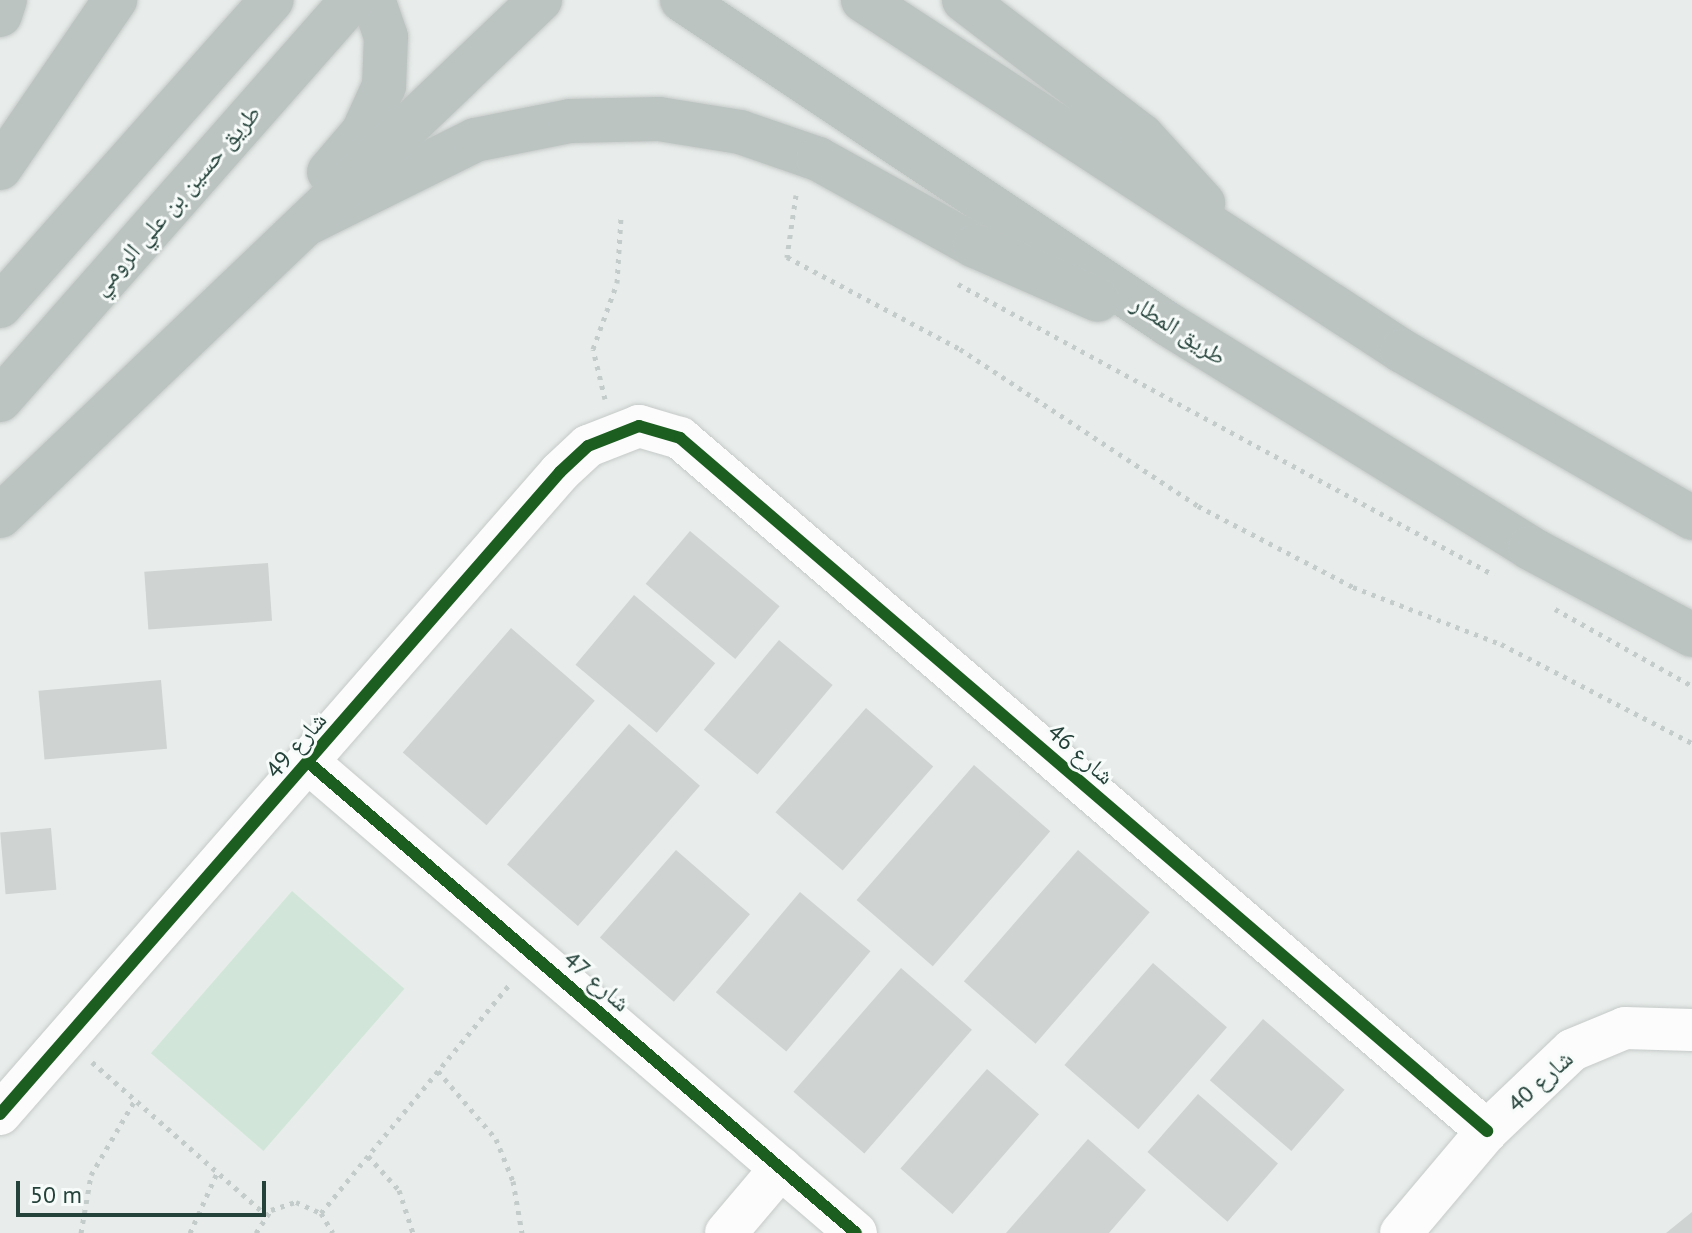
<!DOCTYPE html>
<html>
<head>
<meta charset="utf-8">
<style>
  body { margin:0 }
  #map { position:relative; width:1692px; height:1233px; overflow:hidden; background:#e8edeb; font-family:"PT Sans","Noto Naskh Arabic",sans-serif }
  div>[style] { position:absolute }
  .green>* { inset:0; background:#d1e6d8; transform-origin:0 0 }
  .building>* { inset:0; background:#cfd4d2; transform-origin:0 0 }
  .path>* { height:5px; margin-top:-2.5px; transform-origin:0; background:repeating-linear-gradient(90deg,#c3ccca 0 4px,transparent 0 10px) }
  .roads { filter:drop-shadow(0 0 2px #c5cac8) drop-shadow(0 0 2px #c5cac8) }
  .minor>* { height:42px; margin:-21px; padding:0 21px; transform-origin:21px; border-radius:21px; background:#fcfcfc }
  .highway>* { height:44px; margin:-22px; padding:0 22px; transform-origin:22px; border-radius:22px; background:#bcc4c2 }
  .cycleway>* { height:12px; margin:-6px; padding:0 6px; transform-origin:6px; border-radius:6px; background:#1b5e20 }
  span { translate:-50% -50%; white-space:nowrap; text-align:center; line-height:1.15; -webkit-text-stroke:6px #f7fbf9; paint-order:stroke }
  .street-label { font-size:24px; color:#24423a }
  .scale { position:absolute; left:16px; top:1181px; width:250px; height:36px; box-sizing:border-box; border:4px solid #24423a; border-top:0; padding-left:10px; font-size:24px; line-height:28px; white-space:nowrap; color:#24423a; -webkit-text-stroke:6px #f7fbf9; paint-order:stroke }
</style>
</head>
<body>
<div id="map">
  <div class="green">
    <i style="left:292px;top:891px;width:149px;height:215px;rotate:41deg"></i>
  </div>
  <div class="building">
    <i style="left:690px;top:531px;width:117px;height:69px;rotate:40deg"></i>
    <i style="left:268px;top:563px;width:58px;height:124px;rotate:86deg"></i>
    <i style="left:634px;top:595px;width:106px;height:91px;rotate:40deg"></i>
    <i style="left:511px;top:628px;width:111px;height:165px;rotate:41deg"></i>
    <i style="left:779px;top:640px;width:70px;height:117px;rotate:40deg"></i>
    <i style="left:161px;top:680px;width:69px;height:123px;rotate:85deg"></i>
    <i style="left:866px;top:708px;width:89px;height:138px;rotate:41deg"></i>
    <i style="left:629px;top:724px;width:94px;height:186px;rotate:41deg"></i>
    <i style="left:974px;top:765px;width:101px;height:179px;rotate:41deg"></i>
    <i style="left:51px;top:828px;width:62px;height:51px;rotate:85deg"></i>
    <i style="left:676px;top:850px;width:98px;height:116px;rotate:41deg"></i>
    <i style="left:1078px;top:850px;width:95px;height:174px;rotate:41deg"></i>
    <i style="left:800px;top:892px;width:92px;height:131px;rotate:40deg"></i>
    <i style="left:1153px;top:963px;width:98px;height:135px;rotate:41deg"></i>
    <i style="left:901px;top:968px;width:94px;height:164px;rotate:41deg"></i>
    <i style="left:1263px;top:1019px;width:108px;height:81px;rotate:41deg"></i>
    <i style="left:987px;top:1069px;width:69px;height:132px;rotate:41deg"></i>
    <i style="left:1198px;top:1094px;width:106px;height:77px;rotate:41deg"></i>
    <i style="clip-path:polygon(1088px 1139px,1146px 1190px,1109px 1233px,1006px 1233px)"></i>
    <i style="clip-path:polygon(1692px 1212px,1692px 1233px,1666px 1233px)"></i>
  </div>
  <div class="path">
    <i style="left:796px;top:195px;width:63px;rotate:98.3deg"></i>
    <i style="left:787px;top:257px;width:196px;rotate:28deg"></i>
    <i style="left:960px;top:349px;width:285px;rotate:33.4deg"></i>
    <i style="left:1198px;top:506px;width:175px;rotate:27.6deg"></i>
    <i style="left:1353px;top:587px;width:159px;rotate:21.1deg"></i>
    <i style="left:1501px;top:644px;width:215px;rotate:27.4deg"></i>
    <i style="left:958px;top:284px;width:610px;rotate:28.5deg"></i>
    <i style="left:605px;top:399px;width:51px;rotate:-103.5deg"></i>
    <i style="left:593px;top:349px;width:70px;rotate:-70deg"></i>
    <i style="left:617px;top:283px;width:66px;rotate:-86.5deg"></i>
    <i style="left:1555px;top:609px;width:157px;rotate:29.3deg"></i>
    <i style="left:92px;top:1062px;width:232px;rotate:41.3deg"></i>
    <i style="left:438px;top:1071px;width:89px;rotate:49.5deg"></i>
    <i style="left:496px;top:1139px;width:45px;rotate:68deg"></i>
    <i style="left:513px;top:1181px;width:53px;rotate:80.2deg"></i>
    <i style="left:368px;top:1156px;width:46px;rotate:47.6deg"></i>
    <i style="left:399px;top:1190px;width:45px;rotate:72deg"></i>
    <i style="left:321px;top:1213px;width:297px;rotate:-50.5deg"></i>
    <i style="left:81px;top:1233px;width:59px;rotate:-80.2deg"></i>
    <i style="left:91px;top:1175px;width:87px;rotate:-59.6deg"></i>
    <i style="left:190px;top:1233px;width:66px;rotate:-65.8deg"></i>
    <i style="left:256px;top:1233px;width:27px;rotate:-57deg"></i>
    <i style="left:271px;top:1210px;width:26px;rotate:-18deg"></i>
    <i style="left:296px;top:1202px;width:27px;rotate:24deg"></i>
    <i style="left:321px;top:1213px;width:23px;rotate:59deg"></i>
  </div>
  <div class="roads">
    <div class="minor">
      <i style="left:309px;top:763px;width:721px;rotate:40.67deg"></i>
      <i style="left:0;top:1114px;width:852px;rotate:-48.9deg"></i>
      <i style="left:560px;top:472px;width:38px;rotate:-43deg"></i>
      <i style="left:588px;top:446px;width:55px;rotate:-21.4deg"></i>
      <i style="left:639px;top:426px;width:43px;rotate:16.3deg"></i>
      <i style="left:680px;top:438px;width:1064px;rotate:40.65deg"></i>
      <i style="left:726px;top:1233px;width:85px;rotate:-49.8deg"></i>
      <i style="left:1401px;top:1233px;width:133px;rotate:-49.9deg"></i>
      <i style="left:1487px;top:1131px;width:117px;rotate:-43.6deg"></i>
      <i style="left:1572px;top:1050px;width:57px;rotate:-22.5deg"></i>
      <i style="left:1625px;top:1028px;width:67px;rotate:1.7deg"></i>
    </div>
    <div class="highway">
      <i style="left:682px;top:0;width:584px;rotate:33.69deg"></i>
      <i style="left:1168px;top:324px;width:426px;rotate:31.7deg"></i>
      <i style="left:1530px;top:548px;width:184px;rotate:28.2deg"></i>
      <i style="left:863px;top:0;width:643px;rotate:33.07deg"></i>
      <i style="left:1402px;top:351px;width:335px;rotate:29.9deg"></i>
      <i style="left:964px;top:0;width:224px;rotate:37.4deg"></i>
      <i style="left:1142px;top:136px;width:91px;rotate:47.7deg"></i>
      <i style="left:0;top:15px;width:16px;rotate:-72deg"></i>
      <i style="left:0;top:168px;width:204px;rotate:-55.6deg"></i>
      <i style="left:329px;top:172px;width:52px;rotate:-49.6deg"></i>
      <i style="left:363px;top:132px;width:51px;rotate:-65.5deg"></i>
      <i style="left:384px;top:86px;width:49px;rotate:-87.7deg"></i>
      <i style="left:386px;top:37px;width:39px;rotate:-109deg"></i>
      <i style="left:306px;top:224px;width:189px;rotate:-26.4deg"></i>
      <i style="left:475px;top:140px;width:97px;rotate:-11.3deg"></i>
      <i style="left:570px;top:121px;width:89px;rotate:-1.3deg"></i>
      <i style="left:659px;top:119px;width:82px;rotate:9.1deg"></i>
      <i style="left:740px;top:132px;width:83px;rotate:19.1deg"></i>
      <i style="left:818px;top:159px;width:179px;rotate:29deg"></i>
      <i style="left:975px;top:246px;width:134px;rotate:23.7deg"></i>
      <i style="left:0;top:306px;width:409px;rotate:-48.4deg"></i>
      <i style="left:0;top:400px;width:533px;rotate:-48.65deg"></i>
      <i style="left:0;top:516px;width:747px;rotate:-43.7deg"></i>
    </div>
  </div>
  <div class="cycleway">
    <i style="left:309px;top:763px;width:721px;rotate:40.67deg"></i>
    <i style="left:0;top:1114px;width:852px;rotate:-48.9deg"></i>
    <i style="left:560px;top:472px;width:38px;rotate:-43deg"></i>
    <i style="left:588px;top:446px;width:55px;rotate:-21.4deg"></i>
    <i style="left:639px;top:426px;width:43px;rotate:16.3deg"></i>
    <i style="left:680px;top:438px;width:1064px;rotate:40.65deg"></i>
  </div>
  <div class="street-label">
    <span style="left:176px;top:200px;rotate:-49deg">طريق حسين بن علي الرومي</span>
    <span style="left:1179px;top:330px;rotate:33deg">طريق المطار</span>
    <span style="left:296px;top:745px;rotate:-49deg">شارع 49</span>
    <span style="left:1081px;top:754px;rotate:41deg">شارع 46</span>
    <span style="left:597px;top:981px;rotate:41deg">شارع 47</span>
    <span style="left:1540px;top:1081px;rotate:-42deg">شارع 40</span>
  </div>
  <div class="scale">50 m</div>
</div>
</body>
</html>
